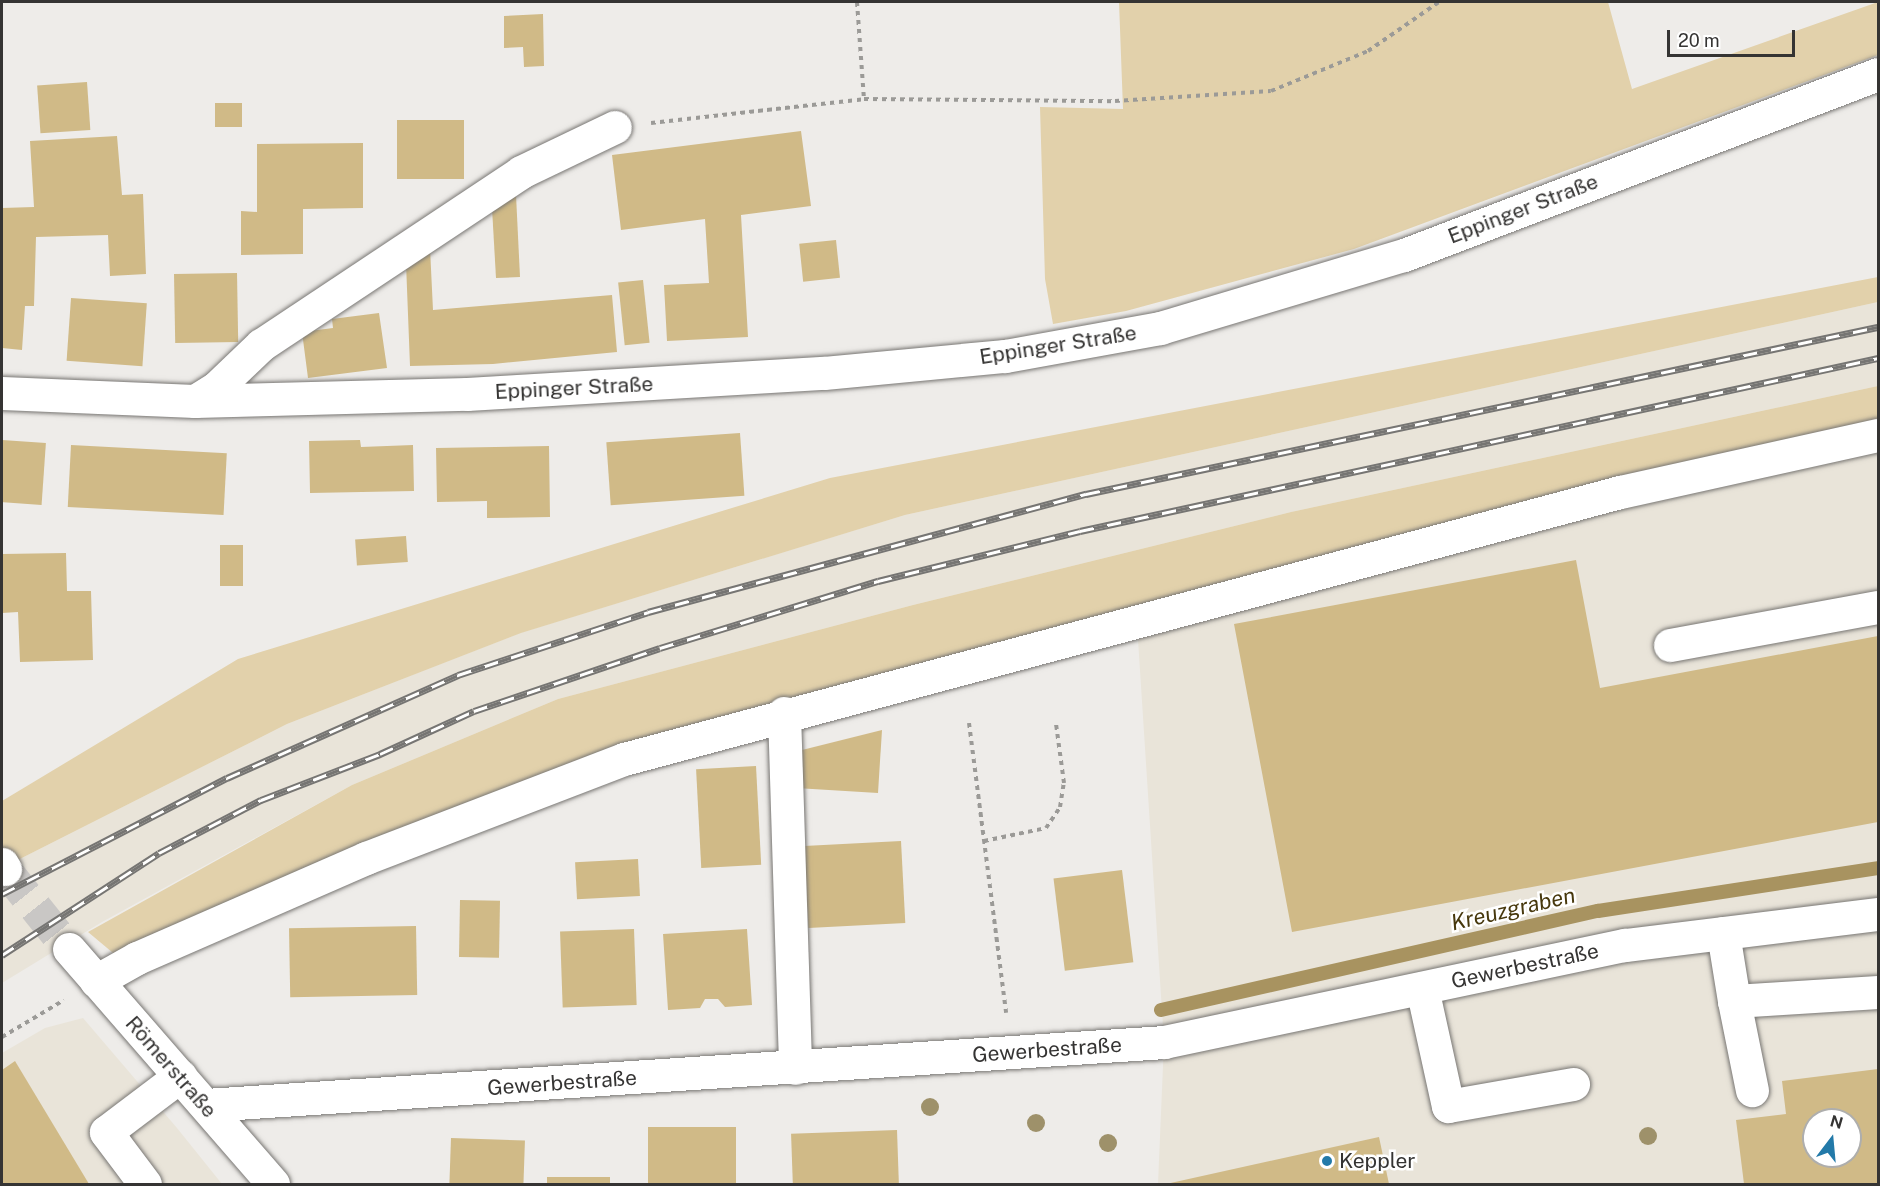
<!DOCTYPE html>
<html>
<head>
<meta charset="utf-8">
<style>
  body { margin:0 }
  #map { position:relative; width:1880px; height:1186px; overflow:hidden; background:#eeece9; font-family:"Public Sans",sans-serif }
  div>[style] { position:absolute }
  .built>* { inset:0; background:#e9e4d9 }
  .green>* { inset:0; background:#e2d1ab }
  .stream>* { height:14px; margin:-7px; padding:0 7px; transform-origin:7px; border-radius:7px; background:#a89360 }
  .building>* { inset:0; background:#d0ba87; transform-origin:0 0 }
  .minor-tunnel>* { height:33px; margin-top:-16.5px; transform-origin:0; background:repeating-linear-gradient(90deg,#c9c7c5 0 33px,transparent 0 49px) }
  .path>* { height:4px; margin-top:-2px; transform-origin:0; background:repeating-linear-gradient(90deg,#9b9a97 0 4.5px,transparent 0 9px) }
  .roads { filter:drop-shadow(0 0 2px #787673) drop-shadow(0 0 2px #787673) }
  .minor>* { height:33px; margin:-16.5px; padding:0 16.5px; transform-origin:16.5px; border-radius:16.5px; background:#fff }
  .rail>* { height:7px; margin-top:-3.5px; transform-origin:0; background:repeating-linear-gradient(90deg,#fff 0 14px,#767573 0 28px); box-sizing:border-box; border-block:2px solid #767573 }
  .trees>* { width:18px; height:18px; margin:-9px; border-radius:50%; background:#9e916a }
  .dots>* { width:16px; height:16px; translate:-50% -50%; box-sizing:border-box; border:3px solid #fff; border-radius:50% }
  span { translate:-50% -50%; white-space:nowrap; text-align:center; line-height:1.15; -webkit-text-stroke:5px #fff; paint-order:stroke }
  .street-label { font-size:21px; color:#353433 }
  .poi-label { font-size:21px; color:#353433 }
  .left { translate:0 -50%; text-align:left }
  .water-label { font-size:22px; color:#47380d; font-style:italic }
  .frame { position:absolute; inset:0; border:3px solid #353433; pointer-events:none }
  .north { position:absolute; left:1802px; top:1108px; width:60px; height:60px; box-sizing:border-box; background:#fff; border:2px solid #aeaead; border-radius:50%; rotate:16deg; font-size:16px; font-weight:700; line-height:24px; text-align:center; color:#353433 }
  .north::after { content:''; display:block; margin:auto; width:21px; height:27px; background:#237aa9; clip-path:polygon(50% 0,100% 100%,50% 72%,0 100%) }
  .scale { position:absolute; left:1667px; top:30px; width:128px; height:27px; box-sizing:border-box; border:3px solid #353433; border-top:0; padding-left:8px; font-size:18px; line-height:21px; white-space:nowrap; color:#353433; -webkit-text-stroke:4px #fff; paint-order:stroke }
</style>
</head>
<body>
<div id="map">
  <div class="built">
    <i style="clip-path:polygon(1878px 302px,1878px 386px,1291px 512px,913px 605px,558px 699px,352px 785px,102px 922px,2px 983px,2px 868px,287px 724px,520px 633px,905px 515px)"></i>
    <i style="clip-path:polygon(evenodd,1878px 447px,1878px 1184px,1158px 1184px,1164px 1042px,1137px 624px,1878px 447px,1814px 1120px,1850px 1120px,1850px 1156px,1814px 1156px,1814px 1120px)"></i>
    <i style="clip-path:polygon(83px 1018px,177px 1128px,222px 1184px,2px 1184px,2px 1053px,45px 1028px)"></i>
  </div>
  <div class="green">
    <i style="clip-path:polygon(1119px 2px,1608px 2px,1632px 89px,1878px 2px,1878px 55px,1354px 249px,1126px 311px,1053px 324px,1045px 279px,1040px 107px,1123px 109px)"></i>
    <i style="clip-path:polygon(1878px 277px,1878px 302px,905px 515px,521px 633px,287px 724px,2px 868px,2px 801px,238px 659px,830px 478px)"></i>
    <i style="clip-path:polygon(1878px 386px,1878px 447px,780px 704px,131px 968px,88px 932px,352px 785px,558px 699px,913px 605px,1291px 512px)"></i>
  </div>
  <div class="stream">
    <i style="left:1161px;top:1010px;width:448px;rotate:-12.8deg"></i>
    <i style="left:1598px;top:911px;width:283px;rotate:-8.7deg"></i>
  </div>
  <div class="building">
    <i style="clip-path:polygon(543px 14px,544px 66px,524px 67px,523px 47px,504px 48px,504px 16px)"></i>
    <i style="left:87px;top:82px;width:48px;height:50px;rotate:86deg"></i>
    <i style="left:215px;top:103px;width:27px;height:24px"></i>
    <i style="left:397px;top:120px;width:67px;height:59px"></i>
    <i style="clip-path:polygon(801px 131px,811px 206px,741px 215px,748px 337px,667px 341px,664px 285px,709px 283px,705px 219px,621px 230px,612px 155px)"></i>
    <i style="clip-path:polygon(117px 136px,122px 195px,143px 194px,146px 274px,110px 276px,108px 235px,36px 237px,34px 306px,25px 306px,22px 350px,2px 348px,2px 208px,34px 207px,30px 141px)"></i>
    <i style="clip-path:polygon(363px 143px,363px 208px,303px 209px,303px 254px,241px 255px,241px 211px,257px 212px,257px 144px)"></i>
    <i style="clip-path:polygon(516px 195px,520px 277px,496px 278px,492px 208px)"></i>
    <i style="left:836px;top:240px;width:38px;height:37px;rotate:84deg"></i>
    <i style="clip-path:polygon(430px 248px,433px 310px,612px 295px,617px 352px,493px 364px,410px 366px,406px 263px)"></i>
    <i style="left:237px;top:273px;width:69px;height:63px;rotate:89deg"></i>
    <i style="left:643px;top:280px;width:63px;height:25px;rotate:84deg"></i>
    <i style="left:71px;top:298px;width:76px;height:63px;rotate:4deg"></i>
    <i style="clip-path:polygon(379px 313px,387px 368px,308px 378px,302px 332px,333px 328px,332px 319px)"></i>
    <i style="left:740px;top:433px;width:63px;height:134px;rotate:86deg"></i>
    <i style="left:2px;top:440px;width:44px;height:62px;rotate:4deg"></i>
    <i style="clip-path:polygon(360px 440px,361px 447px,413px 445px,414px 491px,310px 493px,309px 441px)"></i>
    <i style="left:71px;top:445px;width:156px;height:62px;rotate:3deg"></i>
    <i style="clip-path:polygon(549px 446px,550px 517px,487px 518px,487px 501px,437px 502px,436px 448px)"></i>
    <i style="left:406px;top:536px;width:26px;height:51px;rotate:86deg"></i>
    <i style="left:220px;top:545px;width:23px;height:41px"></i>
    <i style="clip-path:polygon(66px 553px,67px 591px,91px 591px,93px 660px,20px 662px,18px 612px,2px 613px,2px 554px)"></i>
    <i style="clip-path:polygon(1576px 560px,1600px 688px,1878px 636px,1878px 822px,1292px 932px,1234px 624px)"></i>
    <i style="clip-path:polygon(882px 730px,878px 793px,796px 788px,798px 751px)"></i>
    <i style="left:756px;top:766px;width:99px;height:60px;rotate:87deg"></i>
    <i style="left:901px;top:841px;width:82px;height:97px;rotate:87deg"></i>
    <i style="left:638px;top:859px;width:37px;height:63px;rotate:87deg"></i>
    <i style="left:1122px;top:870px;width:93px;height:69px;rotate:83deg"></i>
    <i style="left:460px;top:900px;width:40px;height:57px;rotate:1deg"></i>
    <i style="left:416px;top:926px;width:69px;height:127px;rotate:89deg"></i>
    <i style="left:634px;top:929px;width:76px;height:74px;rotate:88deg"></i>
    <i style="clip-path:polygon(747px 929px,752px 1005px,725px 1007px,718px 999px,705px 999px,700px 1008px,668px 1010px,663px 934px)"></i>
    <i style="clip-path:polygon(15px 1061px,89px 1184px,2px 1184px,2px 1070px)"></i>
    <i style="clip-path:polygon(evenodd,1878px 1069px,1878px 1184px,1744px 1184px,1736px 1120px,1786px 1114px,1782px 1081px,1878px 1069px,1814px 1120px,1850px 1120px,1850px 1156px,1814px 1156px,1814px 1120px)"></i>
    <i style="left:648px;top:1127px;width:88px;height:57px"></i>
    <i style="left:897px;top:1130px;width:54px;height:106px;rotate:88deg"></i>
    <i style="clip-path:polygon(1379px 1137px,1389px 1184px,1166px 1184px)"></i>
    <i style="left:451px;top:1138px;width:74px;height:46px;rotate:2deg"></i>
    <i style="left:547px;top:1177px;width:63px;height:7px"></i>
  </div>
  <div class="minor-tunnel">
    <i style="left:5px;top:869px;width:102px;rotate:51.3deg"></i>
  </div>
  <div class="path">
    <i style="left:857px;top:2px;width:97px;rotate:85.9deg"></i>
    <i style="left:651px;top:123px;width:214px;rotate:-6.4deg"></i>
    <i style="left:864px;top:99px;width:251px;rotate:0.5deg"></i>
    <i style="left:1115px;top:101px;width:156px;rotate:-3.7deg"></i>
    <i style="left:1271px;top:91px;width:105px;rotate:-22.4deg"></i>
    <i style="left:1368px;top:51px;width:86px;rotate:-34.6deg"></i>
    <i style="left:969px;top:723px;width:292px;rotate:82.7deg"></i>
    <i style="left:984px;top:841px;width:63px;rotate:-11.8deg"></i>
    <i style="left:1046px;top:828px;width:25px;rotate:-56deg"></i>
    <i style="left:1060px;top:807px;width:24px;rotate:-81deg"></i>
    <i style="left:1064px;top:783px;width:60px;rotate:-97.7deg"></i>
    <i style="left:2px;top:1037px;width:72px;rotate:-30.8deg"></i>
  </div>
  <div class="roads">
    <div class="minor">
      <i style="left:2px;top:393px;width:193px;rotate:2.4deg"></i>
      <i style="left:195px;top:401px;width:272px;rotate:-1.5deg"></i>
      <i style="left:467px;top:394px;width:358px;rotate:-3.4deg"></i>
      <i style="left:824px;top:373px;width:182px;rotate:-5.4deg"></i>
      <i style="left:1005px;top:356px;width:158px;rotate:-10.2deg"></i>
      <i style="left:1160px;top:328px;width:255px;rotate:-16.7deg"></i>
      <i style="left:1404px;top:255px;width:507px;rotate:-20.9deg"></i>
      <i style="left:195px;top:401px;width:26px;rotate:-32deg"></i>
      <i style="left:217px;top:387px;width:61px;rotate:-43.7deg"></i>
      <i style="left:261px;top:345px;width:312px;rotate:-33.6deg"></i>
      <i style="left:521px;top:172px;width:104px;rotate:-25.6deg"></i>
      <i style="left:1670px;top:645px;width:211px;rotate:-10.4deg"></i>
      <i style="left:784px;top:713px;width:355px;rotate:88.2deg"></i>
      <i style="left:2px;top:864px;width:6px;rotate:59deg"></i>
      <i style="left:1723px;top:933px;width:69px;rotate:80.8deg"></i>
      <i style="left:1734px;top:1001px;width:144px;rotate:-3.6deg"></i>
      <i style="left:69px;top:949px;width:311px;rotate:49deg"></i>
      <i style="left:96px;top:981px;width:47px;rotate:-29.3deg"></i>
      <i style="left:137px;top:958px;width:250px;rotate:-23.6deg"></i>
      <i style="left:366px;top:858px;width:276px;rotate:-21deg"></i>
      <i style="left:624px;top:759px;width:1031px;rotate:-15.01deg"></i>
      <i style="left:1620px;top:492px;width:264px;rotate:-12.5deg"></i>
      <i style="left:1422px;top:988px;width:121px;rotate:77.6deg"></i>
      <i style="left:1448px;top:1106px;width:127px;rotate:-10deg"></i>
      <i style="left:1734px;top:1001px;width:91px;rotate:78.6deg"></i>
      <i style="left:206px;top:1105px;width:960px;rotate:-3.76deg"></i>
      <i style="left:1164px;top:1042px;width:471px;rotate:-11.9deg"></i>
      <i style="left:1625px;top:945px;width:255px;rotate:-7deg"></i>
      <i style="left:145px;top:1184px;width:65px;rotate:-126.9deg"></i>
      <i style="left:106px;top:1132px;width:93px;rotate:-37.1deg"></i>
    </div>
  </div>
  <div class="rail">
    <i style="left:2px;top:894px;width:253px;rotate:-27.3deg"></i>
    <i style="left:227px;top:778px;width:253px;rotate:-24deg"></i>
    <i style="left:458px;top:675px;width:200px;rotate:-18.3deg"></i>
    <i style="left:648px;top:612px;width:454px;rotate:-15.1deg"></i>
    <i style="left:1086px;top:494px;width:809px;rotate:-11.91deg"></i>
    <i style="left:2px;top:955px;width:187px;rotate:-33deg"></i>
    <i style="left:159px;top:853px;width:115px;rotate:-27.5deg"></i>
    <i style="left:261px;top:800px;width:128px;rotate:-21.1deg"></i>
    <i style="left:380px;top:754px;width:103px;rotate:-24.6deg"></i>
    <i style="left:474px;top:711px;width:196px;rotate:-18.7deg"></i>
    <i style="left:660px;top:648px;width:228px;rotate:-17.1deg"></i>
    <i style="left:878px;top:581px;width:208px;rotate:-13.9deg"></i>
    <i style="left:1080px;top:531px;width:817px;rotate:-12.23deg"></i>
  </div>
  <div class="trees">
    <i style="left:930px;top:1107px"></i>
    <i style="left:1036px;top:1123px"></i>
    <i style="left:1648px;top:1136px"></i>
    <i style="left:1108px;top:1143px"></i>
  </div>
  <div class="dots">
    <i style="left:1327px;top:1161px;background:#237aa9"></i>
  </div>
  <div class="street-label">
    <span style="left:1523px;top:209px;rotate:-21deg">Eppinger Straße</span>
    <span style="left:1058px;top:345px;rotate:-9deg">Eppinger Straße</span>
    <span style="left:574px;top:388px;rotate:-3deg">Eppinger Straße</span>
    <span style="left:1525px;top:966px;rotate:-12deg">Gewerbestraße</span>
    <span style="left:1047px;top:1050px;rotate:-4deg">Gewerbestraße</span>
    <span style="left:171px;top:1067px;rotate:49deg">Römerstraße</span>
    <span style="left:562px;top:1083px;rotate:-4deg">Gewerbestraße</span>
  </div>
  <div class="poi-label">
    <span class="left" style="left:1339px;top:1161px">Keppler</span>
  </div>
  <div class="water-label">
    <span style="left:1513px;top:909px;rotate:-13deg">Kreuzgraben</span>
  </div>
  <div class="frame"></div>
  <div class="north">N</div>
  <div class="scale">20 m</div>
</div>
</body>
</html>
